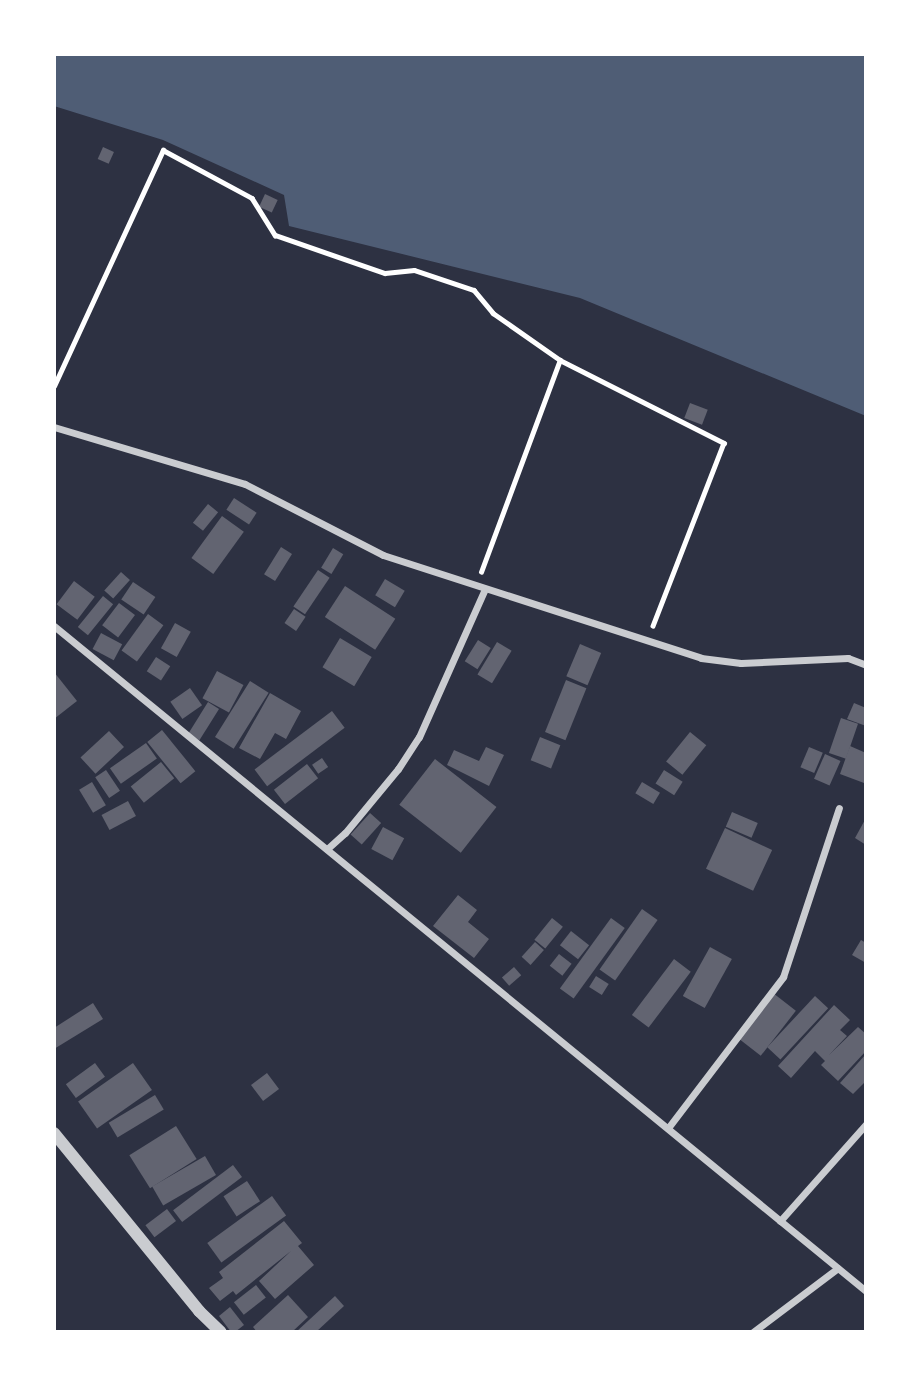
<!DOCTYPE html>
<html>
<head>
<meta charset="utf-8">
<style>
  body { margin:0 }
  #map { position:relative; width:920px; height:1386px; overflow:hidden; background:#2d3142; font-family:Commissioner,sans-serif }
  div>[style] { position:absolute }
  .water>* { inset:0; background:#4f5d75 }
  .building>* { inset:0; background:#626471; transform-origin:0 0 }
  .path>* { height:4.5px; margin:-2.25px; padding:0 2.25px; transform-origin:2.25px; border-radius:2.25px; background:#fff }
  .minor>* { height:7px; margin:-3.5px; padding:0 3.5px; transform-origin:3.5px; border-radius:3.5px; background:#caccd0 }
  .tertiary>* { height:12px; margin:-6px; padding:0 6px; transform-origin:6px; border-radius:6px; background:#caccd0 }
  span { translate:-50% -50%; white-space:nowrap; text-align:center; line-height:1.15; -webkit-text-stroke:6px #fff; paint-order:stroke }
  .frame { position:absolute; inset:0; border:56px solid #fff; pointer-events:none }
</style>
</head>
<body>
<div id="map">
  <div class="water">
    <i style="clip-path:polygon(54px 54px,866px 54px,866px 416px,580px 298px,289px 226px,284px 195px,163px 140px,54px 106px)"></i>
  </div>
  <div class="building">
    <i style="left:103px;top:147px;width:12px;height:13px;rotate:24deg"></i>
    <i style="left:265px;top:194px;width:14px;height:14px;rotate:25deg"></i>
    <i style="left:690px;top:403px;width:19px;height:16px;rotate:21deg"></i>
    <i style="left:234px;top:498px;width:27px;height:14px;rotate:33deg"></i>
    <i style="left:208px;top:504px;width:13px;height:24px;rotate:39deg"></i>
    <i style="left:222px;top:516px;width:27px;height:52px;rotate:36deg"></i>
    <i style="left:281px;top:547px;width:13px;height:32px;rotate:32deg"></i>
    <i style="left:333px;top:548px;width:12px;height:23px;rotate:31deg"></i>
    <i style="left:318px;top:570px;width:14px;height:44px;rotate:34deg"></i>
    <i style="left:121px;top:572px;width:12px;height:25px;rotate:42deg"></i>
    <i style="left:385px;top:579px;width:23px;height:19px;rotate:31deg"></i>
    <i style="left:74px;top:581px;width:26px;height:29px;rotate:37deg"></i>
    <i style="left:133px;top:582px;width:27px;height:21px;rotate:34deg"></i>
    <i style="left:345px;top:586px;width:60px;height:37px;rotate:33deg"></i>
    <i style="left:103px;top:596px;width:13px;height:40px;rotate:39deg"></i>
    <i style="left:119px;top:603px;width:20px;height:28px;rotate:37deg"></i>
    <i style="left:294px;top:609px;width:14px;height:17px;rotate:34deg"></i>
    <i style="left:148px;top:614px;width:19px;height:45px;rotate:36deg"></i>
    <i style="left:175px;top:623px;width:18px;height:29px;rotate:29deg"></i>
    <i style="left:101px;top:633px;width:24px;height:18px;rotate:28deg"></i>
    <i style="left:340px;top:638px;width:37px;height:34px;rotate:31deg"></i>
    <i style="left:478px;top:640px;width:15px;height:25px;rotate:32deg"></i>
    <i style="left:497px;top:642px;width:17px;height:38px;rotate:31deg"></i>
    <i style="left:580px;top:644px;width:23px;height:35px;rotate:23deg"></i>
    <i style="left:156px;top:657px;width:17px;height:17px;rotate:33deg"></i>
    <i style="left:217px;top:671px;width:30px;height:31px;rotate:28deg"></i>
    <i style="clip-path:polygon(54px 672px,77px 701px,54px 719px)"></i>
    <i style="left:566px;top:680px;width:22px;height:56px;rotate:22deg"></i>
    <i style="left:250px;top:681px;width:22px;height:66px;rotate:32deg"></i>
    <i style="left:190px;top:688px;width:21px;height:24px;rotate:55deg"></i>
    <i style="clip-path:polygon(270px 693px,301px 711px,286px 739px,275px 733px,260px 759px,239px 748px)"></i>
    <i style="left:208px;top:702px;width:13px;height:37px;rotate:32deg"></i>
    <i style="clip-path:polygon(854px 703px,866px 708px,866px 726px,847px 719px)"></i>
    <i style="left:332px;top:711px;width:21px;height:97px;rotate:53deg"></i>
    <i style="left:841px;top:718px;width:18px;height:37px;rotate:19deg"></i>
    <i style="left:162px;top:730px;width:53px;height:19px;rotate:51deg"></i>
    <i style="left:109px;top:731px;width:22px;height:39px;rotate:47deg"></i>
    <i style="left:690px;top:732px;width:21px;height:38px;rotate:39deg"></i>
    <i style="left:540px;top:737px;width:22px;height:25px;rotate:22deg"></i>
    <i style="left:146px;top:743px;width:19px;height:44px;rotate:55deg"></i>
    <i style="clip-path:polygon(850px 746px,866px 753px,864px 783px,840px 774px)"></i>
    <i style="clip-path:polygon(486px 747px,504px 755px,489px 786px,447px 765px,454px 750px,479px 761px)"></i>
    <i style="left:809px;top:747px;width:15px;height:22px;rotate:23deg"></i>
    <i style="left:825px;top:754px;width:17px;height:27px;rotate:24deg"></i>
    <i style="left:322px;top:758px;width:11px;height:12px;rotate:56deg"></i>
    <i style="left:435px;top:759px;width:78px;height:58px;rotate:38deg"></i>
    <i style="left:161px;top:762px;width:21px;height:39px;rotate:51deg"></i>
    <i style="left:307px;top:764px;width:18px;height:42px;rotate:52deg"></i>
    <i style="left:106px;top:770px;width:25px;height:13px;rotate:56deg"></i>
    <i style="left:664px;top:770px;width:22px;height:16px;rotate:32deg"></i>
    <i style="left:92px;top:782px;width:27px;height:15px;rotate:59deg"></i>
    <i style="left:642px;top:782px;width:21px;height:13px;rotate:31deg"></i>
    <i style="left:128px;top:801px;width:17px;height:30px;rotate:62deg"></i>
    <i style="left:732px;top:812px;width:28px;height:16px;rotate:23deg"></i>
    <i style="left:370px;top:813px;width:15px;height:29px;rotate:42deg"></i>
    <i style="clip-path:polygon(866px 818px,866px 845px,855px 838px)"></i>
    <i style="left:383px;top:827px;width:24px;height:25px;rotate:28deg"></i>
    <i style="left:725px;top:828px;width:52px;height:45px;rotate:25deg"></i>
    <i style="clip-path:polygon(458px 895px,477px 910px,468px 922px,489px 939px,474px 958px,433px 926px)"></i>
    <i style="left:642px;top:909px;width:19px;height:74px;rotate:35deg"></i>
    <i style="left:552px;top:918px;width:14px;height:28px;rotate:39deg"></i>
    <i style="left:611px;top:918px;width:17px;height:87px;rotate:36deg"></i>
    <i style="left:571px;top:931px;width:23px;height:18px;rotate:38deg"></i>
    <i style="clip-path:polygon(861px 940px,866px 943px,866px 963px,852px 955px)"></i>
    <i style="left:535px;top:942px;width:12px;height:20px;rotate:42deg"></i>
    <i style="left:710px;top:947px;width:25px;height:56px;rotate:29deg"></i>
    <i style="left:559px;top:954px;width:16px;height:15px;rotate:38deg"></i>
    <i style="left:674px;top:959px;width:21px;height:70px;rotate:37deg"></i>
    <i style="left:514px;top:967px;width:11px;height:16px;rotate:49deg"></i>
    <i style="left:596px;top:976px;width:15px;height:13px;rotate:32deg"></i>
    <i style="left:773px;top:993px;width:29px;height:57px;rotate:38deg"></i>
    <i style="left:815px;top:996px;width:18px;height:70px;rotate:43deg"></i>
    <i style="clip-path:polygon(93px 1003px,103px 1019px,54px 1049px,54px 1028px)"></i>
    <i style="clip-path:polygon(834px 1005px,850px 1020px,840px 1030px,847px 1036px,829px 1055px,858px 1027px,866px 1034px,866px 1051px,838px 1081px,821px 1065px,825px 1061px,815px 1051px,791px 1078px,778px 1066px)"></i>
    <i style="clip-path:polygon(866px 1054px,866px 1081px,853px 1094px,840px 1083px)"></i>
    <i style="left:95px;top:1063px;width:17px;height:36px;rotate:54deg"></i>
    <i style="left:133px;top:1063px;width:33px;height:67px;rotate:55deg"></i>
    <i style="left:267px;top:1073px;width:20px;height:20px;rotate:53deg"></i>
    <i style="left:155px;top:1095px;width:17px;height:54px;rotate:59deg"></i>
    <i style="left:176px;top:1126px;width:39px;height:55px;rotate:58deg"></i>
    <i style="left:205px;top:1156px;width:22px;height:61px;rotate:60deg"></i>
    <i style="left:233px;top:1165px;width:15px;height:75px;rotate:53deg"></i>
    <i style="left:247px;top:1181px;width:24px;height:28px;rotate:57deg"></i>
    <i style="left:272px;top:1196px;width:24px;height:80px;rotate:54deg"></i>
    <i style="left:167px;top:1209px;width:15px;height:27px;rotate:53deg"></i>
    <i style="clip-path:polygon(284px 1221px,302px 1243px,298px 1246px,314px 1265px,275px 1299px,259px 1281px,291px 1251px,236px 1295px,233px 1291px,220px 1301px,209px 1288px,223px 1278px,219px 1272px)"></i>
    <i style="left:256px;top:1285px;width:16px;height:28px;rotate:52deg"></i>
    <i style="clip-path:polygon(288px 1295px,308px 1317px,292px 1332px,257px 1332px,253px 1327px)"></i>
    <i style="clip-path:polygon(335px 1296px,344px 1306px,316px 1332px,296px 1332px)"></i>
    <i style="clip-path:polygon(230px 1307px,244px 1325px,235px 1332px,231px 1332px,219px 1316px)"></i>
  </div>
  <div class="path">
    <i style="left:54px;top:386px;width:260px;rotate:-65.2deg"></i>
    <i style="left:163px;top:150px;width:101px;rotate:28.3deg"></i>
    <i style="left:252px;top:198px;width:44px;rotate:58.1deg"></i>
    <i style="left:275px;top:235px;width:116px;rotate:19.1deg"></i>
    <i style="left:385px;top:273px;width:29px;rotate:-6deg"></i>
    <i style="left:414px;top:270px;width:63px;rotate:18.4deg"></i>
    <i style="left:474px;top:290px;width:30px;rotate:50deg"></i>
    <i style="left:493px;top:313px;width:82px;rotate:35deg"></i>
    <i style="left:481px;top:572px;width:226px;rotate:-69.6deg"></i>
    <i style="left:560px;top:360px;width:184px;rotate:26.8deg"></i>
    <i style="left:724px;top:443px;width:196px;rotate:111.2deg"></i>
  </div>
  <div class="minor">
    <i style="left:54px;top:427px;width:199px;rotate:16.6deg"></i>
    <i style="left:245px;top:484px;width:155px;rotate:27.2deg"></i>
    <i style="left:383px;top:555px;width:334px;rotate:17.9deg"></i>
    <i style="left:701px;top:658px;width:40px;rotate:7.1deg"></i>
    <i style="left:741px;top:663px;width:107px;rotate:-2.7deg"></i>
    <i style="left:848px;top:658px;width:19px;rotate:21deg"></i>
    <i style="left:54px;top:626px;width:1050px;rotate:39.32deg"></i>
    <i style="left:327px;top:849px;width:24px;rotate:-42deg"></i>
    <i style="left:345px;top:833px;width:83px;rotate:-50.4deg"></i>
    <i style="left:398px;top:769px;width:38px;rotate:-57deg"></i>
    <i style="left:419px;top:737px;width:160px;rotate:-66deg"></i>
    <i style="left:668px;top:1128px;width:190px;rotate:-52.7deg"></i>
    <i style="left:783px;top:977px;width:178px;rotate:-71.7deg"></i>
    <i style="left:780px;top:1221px;width:130px;rotate:-48.4deg"></i>
    <i style="left:753px;top:1332px;width:106px;rotate:-37deg"></i>
  </div>
  <div class="tertiary">
    <i style="left:54px;top:1133px;width:230px;rotate:50.8deg"></i>
    <i style="left:199px;top:1311px;width:30px;rotate:44deg"></i>
  </div>
  <div class="frame"></div>
</div>
</body>
</html>
